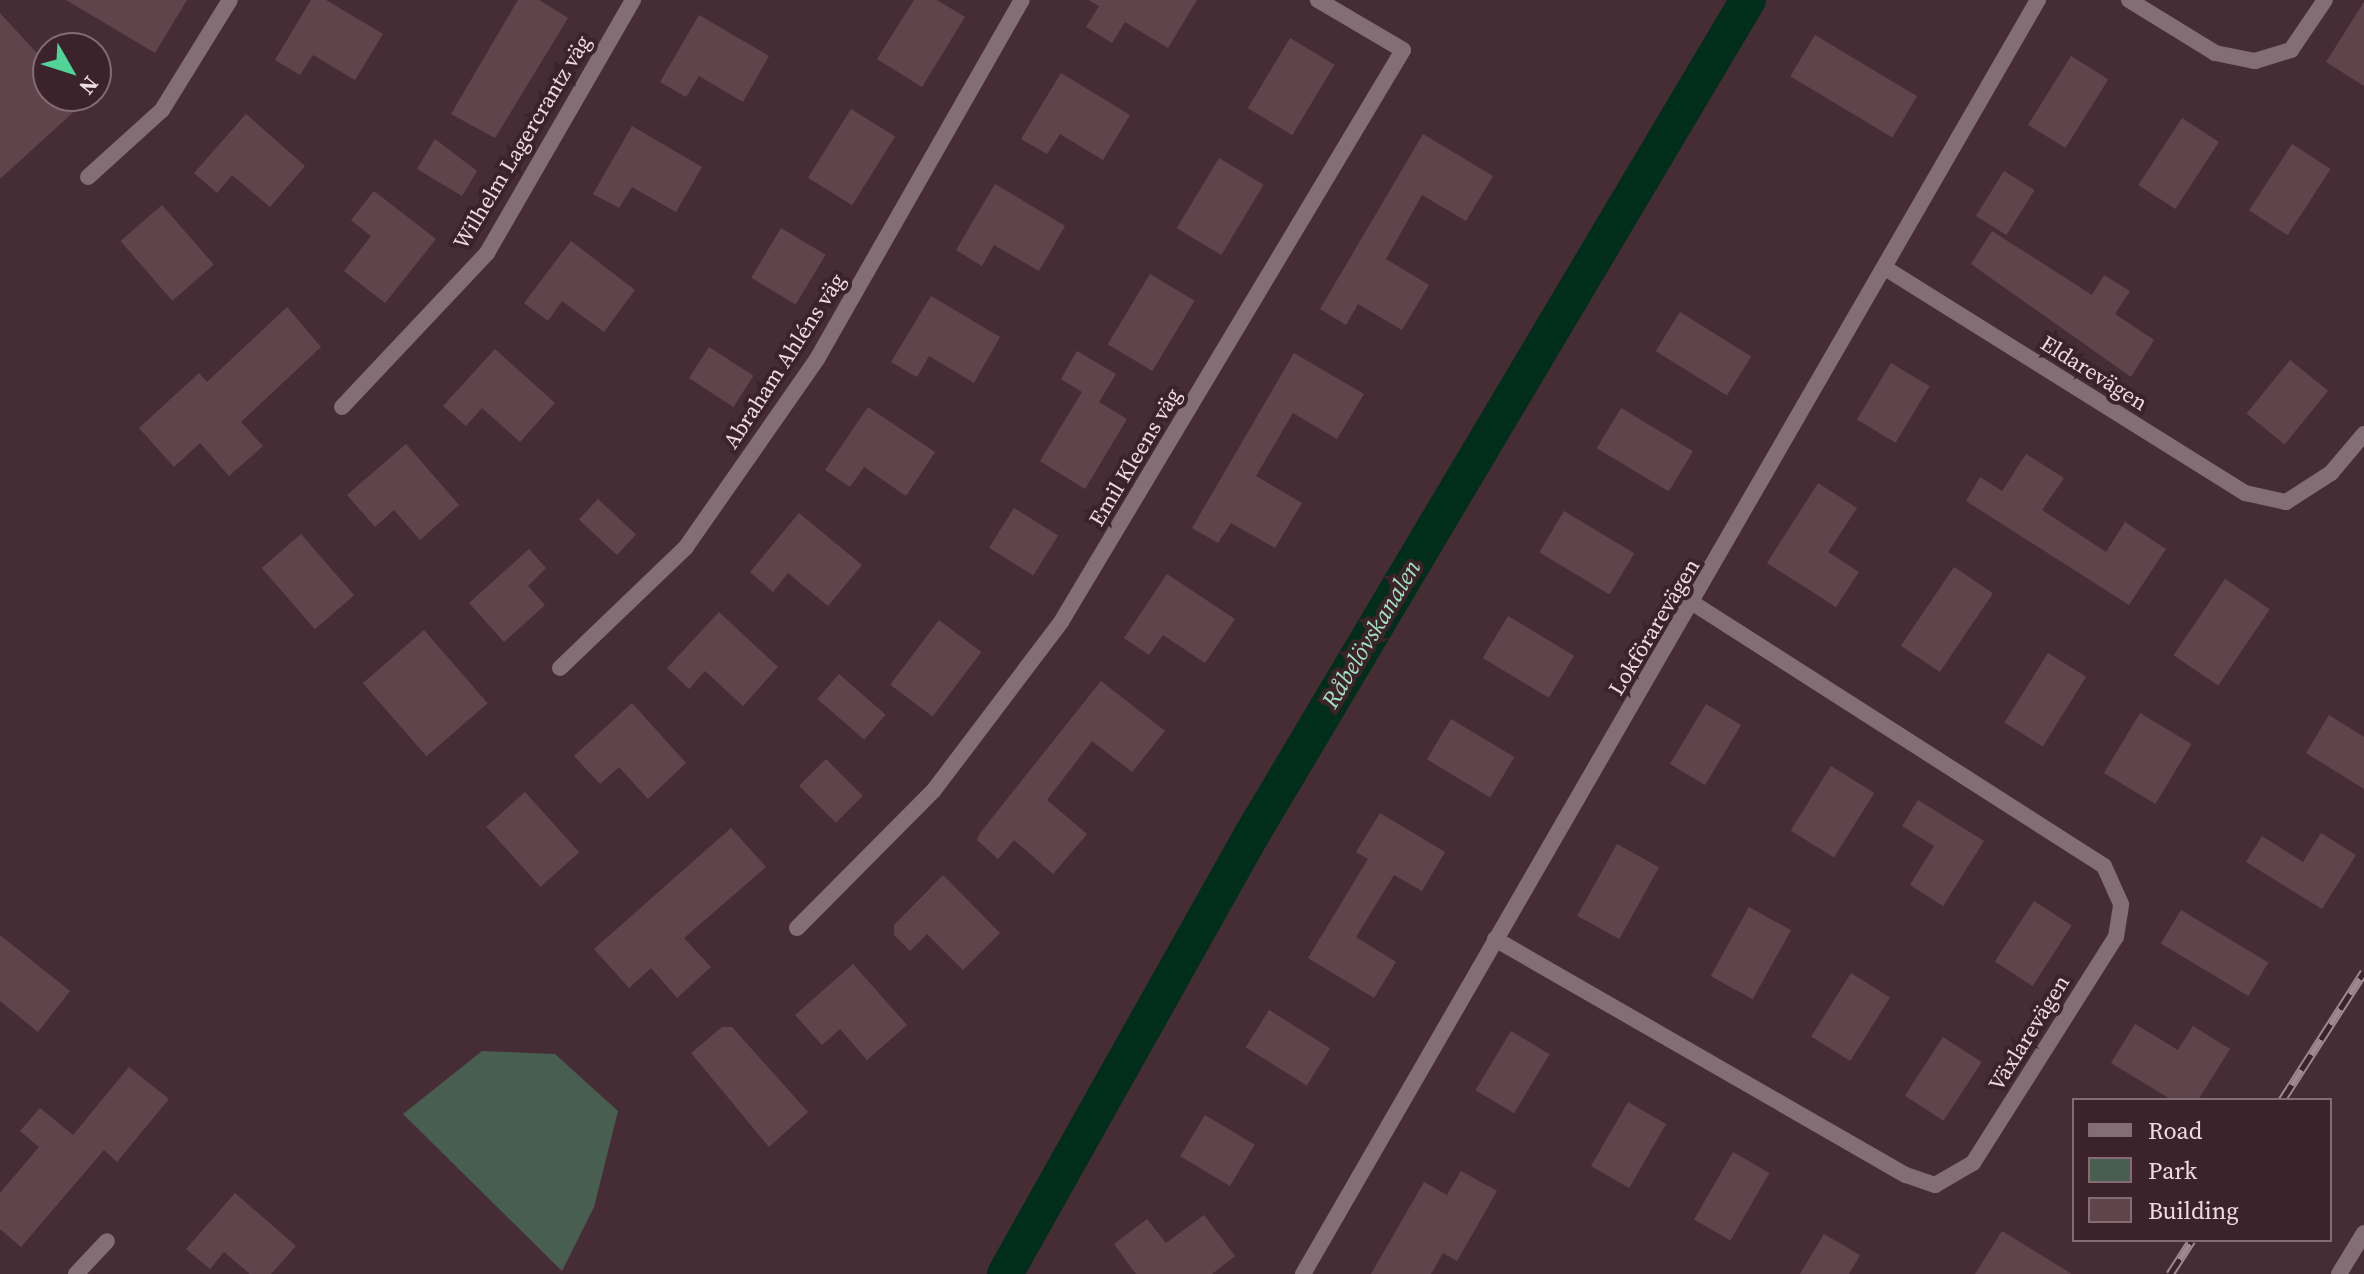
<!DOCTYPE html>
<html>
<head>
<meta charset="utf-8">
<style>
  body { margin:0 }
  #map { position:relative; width:2364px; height:1274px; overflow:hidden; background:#462d35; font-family:"Source Serif 4",serif }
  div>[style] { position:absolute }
  .green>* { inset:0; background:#475e51 }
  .canal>* { height:36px; margin:-18px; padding:0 18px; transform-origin:18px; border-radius:18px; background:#012d1b }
  .building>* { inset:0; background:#60444c; transform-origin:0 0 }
  .minor>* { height:16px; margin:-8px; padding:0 8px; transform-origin:8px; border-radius:8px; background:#826e74 }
  .rail>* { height:9px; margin-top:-4.5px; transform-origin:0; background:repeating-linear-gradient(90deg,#3c232b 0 18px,#9e898f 0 36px); box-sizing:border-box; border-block:2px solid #9e898f }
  span { translate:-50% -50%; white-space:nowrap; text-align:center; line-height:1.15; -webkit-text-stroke:8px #3c232b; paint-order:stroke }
  .street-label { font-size:22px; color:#eddce0 }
  .water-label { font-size:24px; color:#a0e6c0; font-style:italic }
  .legend { position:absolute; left:2072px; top:1098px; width:260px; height:144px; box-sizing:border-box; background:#3c232b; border:2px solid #836d73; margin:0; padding:10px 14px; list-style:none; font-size:24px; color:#eddce0 }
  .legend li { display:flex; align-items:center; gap:16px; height:40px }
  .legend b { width:40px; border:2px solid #836d73 }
  .north { position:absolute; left:32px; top:32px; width:80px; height:80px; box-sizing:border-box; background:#3c232b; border:2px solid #836d73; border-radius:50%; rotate:129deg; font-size:22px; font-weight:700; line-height:32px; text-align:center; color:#eddce0 }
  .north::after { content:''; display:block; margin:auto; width:28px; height:36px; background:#52d397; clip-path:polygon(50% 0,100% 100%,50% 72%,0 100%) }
</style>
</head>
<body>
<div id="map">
  <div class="green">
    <i style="clip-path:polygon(482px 1051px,555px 1054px,618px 1111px,594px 1207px,562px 1271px,403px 1114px)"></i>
  </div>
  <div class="canal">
    <i style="left:1005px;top:1274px;width:502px;rotate:-60.68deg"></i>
    <i style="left:1251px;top:836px;width:973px;rotate:-59.27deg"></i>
  </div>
  <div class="building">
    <i style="clip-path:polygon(66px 0,187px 0,155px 53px)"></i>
    <i style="clip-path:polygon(311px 0,326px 0,383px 34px,355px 80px,313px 55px,300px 75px,275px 60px)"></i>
    <i style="clip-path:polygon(518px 0,539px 0,568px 18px,495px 138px,451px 114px)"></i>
    <i style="clip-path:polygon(914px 0,937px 0,965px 17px,922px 87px,877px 59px)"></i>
    <i style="clip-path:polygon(1088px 0,1197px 0,1168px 48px,1125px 22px,1112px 43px,1086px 27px,1099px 6px)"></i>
    <i style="clip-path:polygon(2364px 2px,2364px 86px,2326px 62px)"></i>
    <i style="clip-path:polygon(0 13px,48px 65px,48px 96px,91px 96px,0 179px)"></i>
    <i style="clip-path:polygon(699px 15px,769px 56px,743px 102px,699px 76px,686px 97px,660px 82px)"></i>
    <i style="left:1815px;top:35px;width:119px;height:48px;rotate:31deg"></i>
    <i style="left:1290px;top:38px;width:52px;height:82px;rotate:31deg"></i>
    <i style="left:2071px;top:56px;width:44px;height:81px;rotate:32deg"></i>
    <i style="clip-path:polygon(1061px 73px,1130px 115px,1103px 160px,1060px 134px,1047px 154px,1021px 139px)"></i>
    <i style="left:851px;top:109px;width:52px;height:81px;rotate:32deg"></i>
    <i style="clip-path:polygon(246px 114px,305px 166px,270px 207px,232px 175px,217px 193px,194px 173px)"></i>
    <i style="left:2182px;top:118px;width:44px;height:80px;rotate:33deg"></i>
    <i style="clip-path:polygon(632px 126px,702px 167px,676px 212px,632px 187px,619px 208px,593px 194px)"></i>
    <i style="clip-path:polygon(1423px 134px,1493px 176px,1466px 221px,1422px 195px,1386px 259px,1429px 285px,1402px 330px,1358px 304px,1346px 325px,1320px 309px)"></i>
    <i style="clip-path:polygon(435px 139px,477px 171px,462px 196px,417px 169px)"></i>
    <i style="left:2292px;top:144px;width:46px;height:79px;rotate:33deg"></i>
    <i style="left:1219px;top:158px;width:52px;height:82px;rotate:31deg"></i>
    <i style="left:2004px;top:171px;width:36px;height:53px;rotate:32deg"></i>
    <i style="clip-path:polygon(995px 184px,1065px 226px,1039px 271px,994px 245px,982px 266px,956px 250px)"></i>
    <i style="clip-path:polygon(374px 191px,436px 239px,385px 303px,344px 271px,371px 236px,351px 220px)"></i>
    <i style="left:162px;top:205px;width:79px;height:55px;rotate:49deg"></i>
    <i style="left:781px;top:228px;width:52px;height:58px;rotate:31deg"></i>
    <i style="clip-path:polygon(1992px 231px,2092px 295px,2104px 275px,2130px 291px,2115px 314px,2154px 340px,2131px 377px,1971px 264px)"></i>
    <i style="clip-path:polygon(571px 241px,635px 290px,604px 332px,562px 301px,548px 321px,524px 303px)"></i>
    <i style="left:1150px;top:274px;width:52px;height:82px;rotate:31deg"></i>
    <i style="clip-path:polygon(931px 296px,1000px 337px,974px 383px,929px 356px,917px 377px,891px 362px)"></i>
    <i style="clip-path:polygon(287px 307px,321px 347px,241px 422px,263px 446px,229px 476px,200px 443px,174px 467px,139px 428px,199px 373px,207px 382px)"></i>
    <i style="left:1680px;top:312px;width:84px;height:46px;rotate:32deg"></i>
    <i style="left:709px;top:347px;width:53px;height:37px;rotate:33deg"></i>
    <i style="clip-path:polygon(495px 349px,555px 403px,520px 442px,482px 408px,466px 426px,443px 406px)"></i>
    <i style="clip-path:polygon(1077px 351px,1116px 374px,1099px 402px,1127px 419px,1085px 489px,1040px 461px,1082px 392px,1061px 379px)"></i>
    <i style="clip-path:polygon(1294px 353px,1364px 394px,1337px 439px,1293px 413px,1256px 476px,1302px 503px,1275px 548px,1231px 523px,1218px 543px,1192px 528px)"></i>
    <i style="left:2290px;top:360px;width:49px;height:69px;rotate:39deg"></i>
    <i style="left:1891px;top:363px;width:45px;height:66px;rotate:31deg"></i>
    <i style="clip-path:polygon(868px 407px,935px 452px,906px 496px,864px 467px,850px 487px,825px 470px)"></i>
    <i style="left:1621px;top:408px;width:84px;height:47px;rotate:31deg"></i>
    <i style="clip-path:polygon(406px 444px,459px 505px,420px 540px,394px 510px,375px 527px,347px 495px)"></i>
    <i style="clip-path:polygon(2026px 454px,2064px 478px,2042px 510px,2106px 552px,2125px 522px,2166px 549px,2129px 605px,1966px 501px,1980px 477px,2002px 491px)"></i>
    <i style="clip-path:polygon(1818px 483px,1857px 508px,1828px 552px,1859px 572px,1836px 607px,1767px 563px)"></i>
    <i style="left:598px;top:499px;width:52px;height:28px;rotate:43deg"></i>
    <i style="left:1014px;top:508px;width:52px;height:47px;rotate:32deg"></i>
    <i style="left:1564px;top:511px;width:82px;height:48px;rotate:31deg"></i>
    <i style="clip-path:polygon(799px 513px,862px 565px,828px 606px,788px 573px,773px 592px,750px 572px)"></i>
    <i style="left:301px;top:534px;width:81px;height:52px;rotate:49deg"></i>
    <i style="clip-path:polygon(529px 549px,546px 568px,528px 586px,545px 605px,504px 642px,469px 603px)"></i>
    <i style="left:1954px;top:567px;width:47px;height:95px;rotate:34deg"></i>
    <i style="clip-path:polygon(1167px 574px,1235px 619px,1205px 663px,1163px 635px,1149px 655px,1124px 638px)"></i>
    <i style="left:2225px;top:579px;width:54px;height:92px;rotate:34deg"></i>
    <i style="clip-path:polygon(719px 612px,778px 667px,743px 706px,705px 671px,689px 689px,667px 668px)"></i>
    <i style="left:1508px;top:616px;width:77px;height:49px;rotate:31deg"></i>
    <i style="left:939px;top:620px;width:53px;height:81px;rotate:37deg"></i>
    <i style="left:424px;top:630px;width:97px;height:81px;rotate:49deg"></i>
    <i style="left:2048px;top:653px;width:45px;height:82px;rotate:32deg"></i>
    <i style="left:839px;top:674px;width:62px;height:33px;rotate:41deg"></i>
    <i style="clip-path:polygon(1101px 681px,1165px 731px,1132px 772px,1092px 741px,1047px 800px,1087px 834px,1053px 874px,1014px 840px,998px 859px,977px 840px,980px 833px)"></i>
    <i style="clip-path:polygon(632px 703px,686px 763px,648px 799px,619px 767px,600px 784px,574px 756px)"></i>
    <i style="left:1706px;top:704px;width:41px;height:70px;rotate:31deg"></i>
    <i style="left:2140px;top:713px;width:60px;height:70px;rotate:31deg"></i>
    <i style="clip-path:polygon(2329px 715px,2364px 737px,2364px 789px,2306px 753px)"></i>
    <i style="left:1451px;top:719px;width:74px;height:47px;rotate:31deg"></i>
    <i style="left:826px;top:759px;width:52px;height:38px;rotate:45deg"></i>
    <i style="left:1831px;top:766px;width:51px;height:76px;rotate:32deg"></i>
    <i style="left:525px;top:792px;width:81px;height:52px;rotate:48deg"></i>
    <i style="clip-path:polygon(1918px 800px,1984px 841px,1943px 906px,1910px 885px,1934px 846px,1902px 826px)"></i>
    <i style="clip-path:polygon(1380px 813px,1445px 852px,1422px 891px,1394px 875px,1356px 937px,1396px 962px,1374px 998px,1308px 958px,1368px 859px,1356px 852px)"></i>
    <i style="clip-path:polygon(731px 828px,766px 867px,684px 938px,711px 967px,677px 998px,651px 968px,629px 988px,594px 949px)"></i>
    <i style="clip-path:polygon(2321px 833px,2356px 855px,2322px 909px,2246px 862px,2262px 836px,2303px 862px)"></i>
    <i style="left:1617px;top:844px;width:48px;height:82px;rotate:29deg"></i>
    <i style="clip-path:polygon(943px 875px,1000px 933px,963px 970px,927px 934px,910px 951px,894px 935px,894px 925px)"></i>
    <i style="left:2034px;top:901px;width:45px;height:72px;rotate:33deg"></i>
    <i style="left:1749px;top:907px;width:48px;height:79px;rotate:29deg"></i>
    <i style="left:2181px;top:910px;width:102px;height:39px;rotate:31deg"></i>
    <i style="clip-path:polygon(0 935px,70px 991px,38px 1032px,0 1001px)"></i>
    <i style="clip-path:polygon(853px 964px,907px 1025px,867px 1060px,840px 1029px,822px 1045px,795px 1015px)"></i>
    <i style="left:1851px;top:973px;width:46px;height:75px;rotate:32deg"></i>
    <i style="left:1269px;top:1010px;width:72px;height:44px;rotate:32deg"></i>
    <i style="clip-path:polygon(2135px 1024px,2178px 1050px,2193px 1026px,2230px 1049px,2198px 1100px,2172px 1100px,2111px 1063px)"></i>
    <i style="clip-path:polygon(722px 1027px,732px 1027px,808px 1112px,769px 1147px,691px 1053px)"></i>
    <i style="left:1511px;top:1031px;width:45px;height:69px;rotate:31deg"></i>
    <i style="left:1943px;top:1037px;width:46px;height:70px;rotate:33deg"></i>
    <i style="clip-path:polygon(129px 1067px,169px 1099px,117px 1162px,104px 1150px,21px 1247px,0 1229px,0 1193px,39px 1147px,20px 1131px,40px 1108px,73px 1135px)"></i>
    <i style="left:1628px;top:1102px;width:44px;height:74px;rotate:30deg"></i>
    <i style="left:1205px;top:1115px;width:58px;height:48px;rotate:31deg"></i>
    <i style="left:1733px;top:1152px;width:42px;height:78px;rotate:30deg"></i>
    <i style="clip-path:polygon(1461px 1171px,1497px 1191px,1457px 1261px,1443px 1253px,1431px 1274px,1371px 1274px,1424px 1182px,1447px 1195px)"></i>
    <i style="clip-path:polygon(235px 1193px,296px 1246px,271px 1274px,250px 1274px,224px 1252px,210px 1269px,186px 1249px)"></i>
    <i style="clip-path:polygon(1204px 1215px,1235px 1256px,1212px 1274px,1136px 1274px,1114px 1244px,1147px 1219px,1166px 1243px)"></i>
    <i style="clip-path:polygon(2002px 1231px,2072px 1274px,1975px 1274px)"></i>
    <i style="clip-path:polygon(1824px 1234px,1860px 1255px,1849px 1274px,1800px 1274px)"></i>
  </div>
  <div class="minor">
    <i style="left:2129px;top:0;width:101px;rotate:31.6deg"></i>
    <i style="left:2215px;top:53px;width:41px;rotate:11.3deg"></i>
    <i style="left:2255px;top:61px;width:38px;rotate:-17deg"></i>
    <i style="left:2291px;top:50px;width:60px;rotate:-55.8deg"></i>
    <i style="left:88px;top:177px;width:100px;rotate:-42.2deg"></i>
    <i style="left:162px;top:110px;width:129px;rotate:-58.3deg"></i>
    <i style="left:1885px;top:268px;width:425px;rotate:32deg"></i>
    <i style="left:2245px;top:493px;width:42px;rotate:12.4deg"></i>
    <i style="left:2286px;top:502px;width:54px;rotate:-32.8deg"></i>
    <i style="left:2331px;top:473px;width:51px;rotate:-49.8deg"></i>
    <i style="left:342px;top:407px;width:212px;rotate:-46.7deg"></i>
    <i style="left:487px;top:253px;width:292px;rotate:-60deg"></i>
    <i style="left:560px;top:668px;width:175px;rotate:-43.8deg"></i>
    <i style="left:686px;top:547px;width:229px;rotate:-55.1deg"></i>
    <i style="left:817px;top:359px;width:413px;rotate:-60.3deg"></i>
    <i style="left:797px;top:928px;width:194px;rotate:-45.2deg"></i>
    <i style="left:934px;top:790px;width:211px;rotate:-52.9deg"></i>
    <i style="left:1061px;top:622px;width:666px;rotate:-59.12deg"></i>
    <i style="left:1403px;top:50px;width:99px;rotate:-149.5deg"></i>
    <i style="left:1495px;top:939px;width:474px;rotate:29.9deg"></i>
    <i style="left:1906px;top:1175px;width:31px;rotate:19deg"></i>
    <i style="left:1935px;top:1185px;width:44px;rotate:-30.1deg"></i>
    <i style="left:1973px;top:1163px;width:267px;rotate:-57.7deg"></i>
    <i style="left:2116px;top:937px;width:33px;rotate:-81deg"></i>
    <i style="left:2121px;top:904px;width:42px;rotate:-114.1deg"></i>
    <i style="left:2104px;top:866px;width:487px;rotate:-147.4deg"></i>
    <i style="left:76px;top:1274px;width:45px;rotate:-46.8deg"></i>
    <i style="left:1303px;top:1274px;width:1471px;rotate:-60.02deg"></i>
    <i style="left:2339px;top:1274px;width:48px;rotate:-58.6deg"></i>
  </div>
  <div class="rail">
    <i style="left:2282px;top:1100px;width:152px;rotate:-57.4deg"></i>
    <i style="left:2170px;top:1274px;width:40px;rotate:-57.1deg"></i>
  </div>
  <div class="street-label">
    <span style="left:522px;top:142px;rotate:-59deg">Wilhelm Lagercrantz väg</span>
    <span style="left:784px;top:361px;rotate:-57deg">Abraham Ahléns väg</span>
    <span style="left:2094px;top:373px;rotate:32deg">Eldarevägen</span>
    <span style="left:1135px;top:457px;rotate:-59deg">Emil Kleens väg</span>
    <span style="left:1654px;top:627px;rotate:-59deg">Lokförarevägen</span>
    <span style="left:2029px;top:1033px;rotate:-58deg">Växlarevägen</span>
  </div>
  <div class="water-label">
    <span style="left:1371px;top:634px;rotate:-59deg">Råbelövskanalen</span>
  </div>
  <ul class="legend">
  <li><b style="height:10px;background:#826e74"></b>Road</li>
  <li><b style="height:22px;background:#475e51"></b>Park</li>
  <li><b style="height:22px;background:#60444c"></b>Building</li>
  </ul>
  <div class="north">N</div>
</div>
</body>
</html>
